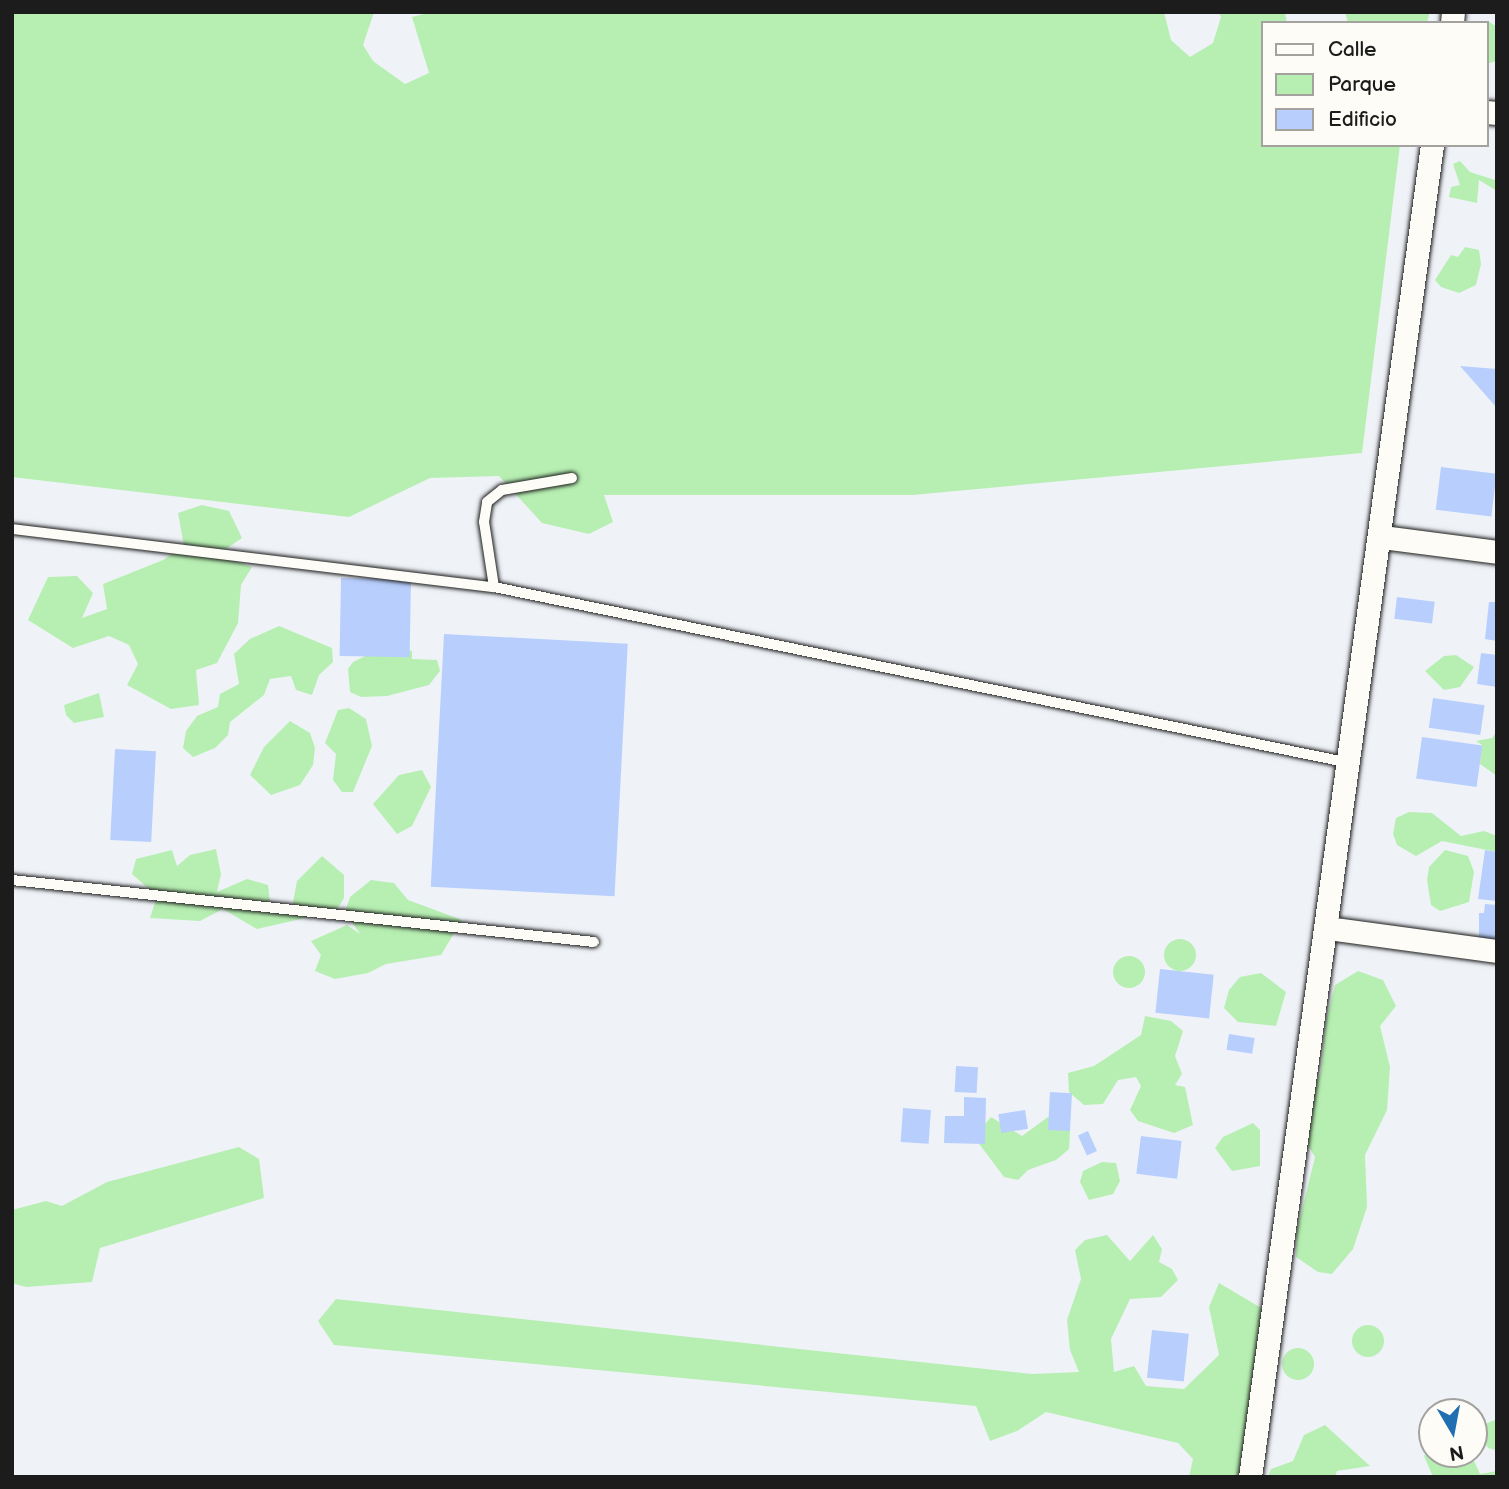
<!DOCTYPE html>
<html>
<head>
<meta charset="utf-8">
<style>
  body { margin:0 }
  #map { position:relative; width:1509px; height:1489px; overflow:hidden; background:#eff3f8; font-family:"Balsamiq Sans",sans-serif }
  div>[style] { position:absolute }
  .green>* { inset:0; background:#b7efb2 }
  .round { border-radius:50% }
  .building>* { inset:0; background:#b8cefd; transform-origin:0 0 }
  .roads { filter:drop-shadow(0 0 2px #1c1c1c) drop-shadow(0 0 2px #1c1c1c) }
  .service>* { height:10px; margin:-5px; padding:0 5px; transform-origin:5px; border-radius:5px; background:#fdfcf7 }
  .minor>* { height:23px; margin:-11.5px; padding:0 11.5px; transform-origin:11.5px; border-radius:11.5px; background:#fdfcf7 }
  span { translate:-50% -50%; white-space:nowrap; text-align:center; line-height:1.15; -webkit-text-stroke:7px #fdfcf7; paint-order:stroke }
  .frame { position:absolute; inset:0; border:14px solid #1c1c1c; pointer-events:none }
  .legend { position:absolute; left:1261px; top:21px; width:228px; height:126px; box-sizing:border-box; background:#fdfcf7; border:2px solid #a3a29f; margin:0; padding:9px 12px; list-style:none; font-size:21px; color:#1c1c1c }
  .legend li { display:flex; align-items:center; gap:14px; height:35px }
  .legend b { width:35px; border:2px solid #a3a29f }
  .north { position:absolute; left:1418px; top:1398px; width:70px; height:70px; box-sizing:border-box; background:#fdfcf7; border:2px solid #a3a29f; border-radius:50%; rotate:170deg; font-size:19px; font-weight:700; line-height:28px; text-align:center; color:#1c1c1c }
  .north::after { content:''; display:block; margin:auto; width:24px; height:32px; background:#1f6fb2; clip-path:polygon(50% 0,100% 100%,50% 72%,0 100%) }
</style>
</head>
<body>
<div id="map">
  <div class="green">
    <i style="clip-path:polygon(12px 12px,374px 12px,363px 45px,373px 61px,405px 84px,429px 73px,412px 17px,431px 12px,1164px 12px,1171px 40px,1190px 57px,1213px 43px,1221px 17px,1218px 12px,1285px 12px,1287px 23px,1262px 23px,1262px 145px,1400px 145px,1362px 453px,913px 495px,604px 495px,613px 522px,589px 534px,542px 523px,499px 476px,430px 478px,349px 517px,12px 477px)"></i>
    <i style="clip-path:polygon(1345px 12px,1428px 12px,1429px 15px,1427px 23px,1348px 23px)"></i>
    <i style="clip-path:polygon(1488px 21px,1497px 27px,1497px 61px,1486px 64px)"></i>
    <i style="clip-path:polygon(1460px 161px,1470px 172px,1495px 180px,1497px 191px,1479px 180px,1477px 203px,1449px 197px,1451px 187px,1460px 185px,1453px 164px)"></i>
    <i style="clip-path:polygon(1465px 247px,1479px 250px,1481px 264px,1476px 285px,1459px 293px,1441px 287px,1435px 280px,1451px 255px,1458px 257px)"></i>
    <i style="clip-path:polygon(202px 505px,229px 511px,242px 538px,217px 555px,252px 567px,241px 585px,238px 623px,217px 663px,196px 670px,199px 705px,171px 709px,127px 685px,138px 664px,129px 645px,109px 636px,73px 648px,28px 620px,48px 577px,77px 576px,93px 593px,82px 618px,107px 609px,103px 584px,163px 560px,184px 546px,178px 513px)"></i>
    <i style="clip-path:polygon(279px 626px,332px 648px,333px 662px,319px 675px,312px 695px,296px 690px,291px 676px,270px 679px,264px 695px,230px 722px,228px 735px,215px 748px,193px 757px,183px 748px,186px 731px,197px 716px,218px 707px,220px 694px,239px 684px,234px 654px,250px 639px)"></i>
    <i style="clip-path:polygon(400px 649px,412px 651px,412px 659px,437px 660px,440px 671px,429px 685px,387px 696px,361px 697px,350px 692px,348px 669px,353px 662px,378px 650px)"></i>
    <i style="clip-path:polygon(1456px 655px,1474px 667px,1460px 687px,1444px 690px,1425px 671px,1444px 656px)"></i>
    <i style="clip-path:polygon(99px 693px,104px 717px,74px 723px,66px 715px,64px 705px)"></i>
    <i style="clip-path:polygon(349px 708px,366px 719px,372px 746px,353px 792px,342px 792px,333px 780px,336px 754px,325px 743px,338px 710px)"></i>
    <i style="clip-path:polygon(290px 721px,310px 733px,315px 748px,313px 765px,300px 785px,271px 795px,250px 775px,264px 747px)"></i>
    <i style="clip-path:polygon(1497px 731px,1497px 776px,1480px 764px,1482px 745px,1476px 741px,1492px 738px)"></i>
    <i style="clip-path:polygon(422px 770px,431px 787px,412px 826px,397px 834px,373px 804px,399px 775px)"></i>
    <i style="clip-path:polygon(1409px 812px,1432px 813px,1461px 836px,1484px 831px,1497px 836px,1497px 852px,1442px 841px,1416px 856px,1397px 845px,1393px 834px,1396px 818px)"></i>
    <i style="clip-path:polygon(216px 849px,221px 874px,217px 892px,247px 879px,268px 885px,271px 912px,291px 913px,297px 881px,322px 856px,344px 875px,344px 898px,336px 911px,257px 929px,223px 909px,200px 921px,150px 918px,157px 896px,132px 874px,136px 859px,172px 850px,177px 866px,190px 855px)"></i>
    <i style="clip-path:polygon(1445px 850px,1468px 856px,1474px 872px,1469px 902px,1440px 911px,1431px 905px,1427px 880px,1429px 867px)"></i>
    <i style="clip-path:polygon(371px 880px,394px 883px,408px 900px,462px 920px,441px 955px,386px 964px,368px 973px,335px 979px,315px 971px,321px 955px,311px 941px,347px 925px,360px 934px,345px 912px,350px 897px)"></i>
    <i class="round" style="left:1164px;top:939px;width:32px;height:32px"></i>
    <i class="round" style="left:1113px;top:956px;width:32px;height:32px"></i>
    <i style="clip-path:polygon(1358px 971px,1383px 980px,1396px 1006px,1380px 1026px,1390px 1067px,1387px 1110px,1365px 1155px,1367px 1207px,1353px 1249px,1332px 1274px,1318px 1272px,1296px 1257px,1297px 1230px,1315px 1157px,1306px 1142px,1308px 1106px,1321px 1071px,1326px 1021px,1335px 985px)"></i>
    <i style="clip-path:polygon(1261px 973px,1286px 992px,1276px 1026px,1238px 1022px,1224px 1008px,1229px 990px,1240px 977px)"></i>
    <i style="clip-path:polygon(1145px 1016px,1171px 1021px,1183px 1031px,1175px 1056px,1182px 1074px,1175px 1085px,1185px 1087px,1193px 1125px,1174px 1133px,1138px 1121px,1130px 1110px,1141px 1086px,1136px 1077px,1118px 1080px,1103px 1104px,1084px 1105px,1069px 1092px,1068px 1073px,1094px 1066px,1141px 1035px)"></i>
    <i style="clip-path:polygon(991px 1117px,1022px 1136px,1048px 1117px,1070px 1130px,1069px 1149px,1056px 1160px,1028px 1170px,1018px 1180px,1004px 1177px,974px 1137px)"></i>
    <i style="clip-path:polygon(1253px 1123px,1260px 1130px,1260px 1166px,1232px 1171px,1215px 1148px,1223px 1137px)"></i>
    <i style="clip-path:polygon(239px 1147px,259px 1159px,264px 1198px,100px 1248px,92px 1282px,26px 1287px,12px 1283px,12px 1210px,46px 1201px,62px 1206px,107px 1182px)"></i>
    <i style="clip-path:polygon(1102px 1162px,1116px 1163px,1120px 1181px,1113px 1194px,1089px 1200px,1080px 1182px,1083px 1171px)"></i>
    <i style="clip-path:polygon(1107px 1235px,1130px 1261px,1153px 1235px,1162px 1249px,1159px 1262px,1172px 1269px,1178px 1280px,1161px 1297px,1130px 1299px,1111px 1339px,1114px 1372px,1134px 1366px,1146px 1386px,1184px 1389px,1219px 1355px,1209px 1307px,1219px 1283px,1263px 1309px,1245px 1477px,1189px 1477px,1193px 1459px,1178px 1443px,1046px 1412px,1017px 1431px,990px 1441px,976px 1406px,334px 1345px,318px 1321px,336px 1299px,1032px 1374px,1079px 1372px,1070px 1350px,1067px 1320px,1081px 1279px,1075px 1250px,1085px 1240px)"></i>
    <i class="round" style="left:1352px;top:1325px;width:32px;height:32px"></i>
    <i class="round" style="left:1282px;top:1348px;width:32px;height:32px"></i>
    <i style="clip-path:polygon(1497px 1419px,1497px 1450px,1495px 1450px,1488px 1448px,1481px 1435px,1485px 1424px)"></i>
    <i style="clip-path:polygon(1325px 1425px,1370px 1466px,1337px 1471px,1335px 1477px,1268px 1477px,1271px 1469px,1293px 1461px,1304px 1435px)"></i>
    <i style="clip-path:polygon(1432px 1445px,1432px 1454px,1471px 1454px,1480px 1474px,1497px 1471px,1497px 1477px,1433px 1477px,1424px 1456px)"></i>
  </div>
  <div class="building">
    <i style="clip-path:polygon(1460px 366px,1497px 369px,1497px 408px)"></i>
    <i style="left:1441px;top:467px;width:56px;height:43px;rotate:7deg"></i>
    <i style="left:341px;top:578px;width:70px;height:78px;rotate:1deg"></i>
    <i style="left:1397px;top:597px;width:38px;height:22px;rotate:7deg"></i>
    <i style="clip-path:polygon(1489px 602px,1497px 602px,1497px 641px,1485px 639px)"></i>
    <i style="left:444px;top:634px;width:184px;height:253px;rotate:3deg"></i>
    <i style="clip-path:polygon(1481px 653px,1497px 655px,1497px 687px,1477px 684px)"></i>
    <i style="left:1433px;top:698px;width:52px;height:30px;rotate:8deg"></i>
    <i style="left:1422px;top:737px;width:61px;height:42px;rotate:8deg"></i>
    <i style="left:115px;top:749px;width:41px;height:91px;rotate:3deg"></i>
    <i style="clip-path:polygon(1485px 850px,1497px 852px,1497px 901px,1478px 899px)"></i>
    <i style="clip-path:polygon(1485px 904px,1497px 905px,1497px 950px,1479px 947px,1479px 913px,1484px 913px)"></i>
    <i style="left:1160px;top:969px;width:54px;height:44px;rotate:6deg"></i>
    <i style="left:1229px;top:1034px;width:26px;height:16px;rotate:9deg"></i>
    <i style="left:956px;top:1066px;width:22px;height:26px;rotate:3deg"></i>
    <i style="left:1050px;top:1092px;width:22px;height:38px;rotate:3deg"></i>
    <i style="clip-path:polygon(964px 1097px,986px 1098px,985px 1144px,944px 1143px,945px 1116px,964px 1116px)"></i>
    <i style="left:903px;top:1108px;width:28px;height:34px;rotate:4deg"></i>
    <i style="left:1025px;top:1110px;width:19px;height:27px;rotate:81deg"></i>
    <i style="left:1088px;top:1131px;width:22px;height:11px;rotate:66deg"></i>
    <i style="left:1141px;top:1136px;width:41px;height:38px;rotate:7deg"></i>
    <i style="left:1152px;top:1330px;width:37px;height:48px;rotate:6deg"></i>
  </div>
  <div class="roads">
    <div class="service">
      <i style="left:12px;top:529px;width:485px;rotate:6.9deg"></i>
      <i style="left:494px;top:587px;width:874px;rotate:11.62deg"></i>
      <i style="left:494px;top:587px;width:66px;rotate:-98.7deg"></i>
      <i style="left:484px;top:522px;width:20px;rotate:-81deg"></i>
      <i style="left:487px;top:502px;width:19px;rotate:-39deg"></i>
      <i style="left:502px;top:490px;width:71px;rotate:-9.7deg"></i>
      <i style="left:12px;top:880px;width:585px;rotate:6.08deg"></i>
    </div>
    <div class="minor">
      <i style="left:1452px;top:23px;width:11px;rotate:-85deg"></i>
      <i style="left:1486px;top:112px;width:11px;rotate:5deg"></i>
      <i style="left:1382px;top:537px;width:116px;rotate:7.4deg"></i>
      <i style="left:1327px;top:928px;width:172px;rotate:7.7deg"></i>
      <i style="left:1250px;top:1477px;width:1344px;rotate:-82.22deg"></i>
    </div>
  </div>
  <div class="frame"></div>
  <ul class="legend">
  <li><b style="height:9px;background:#fdfcf7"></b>Calle</li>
  <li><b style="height:19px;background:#b7efb2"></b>Parque</li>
  <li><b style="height:19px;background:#b8cefd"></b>Edificio</li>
  </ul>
  <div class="north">N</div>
</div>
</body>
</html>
